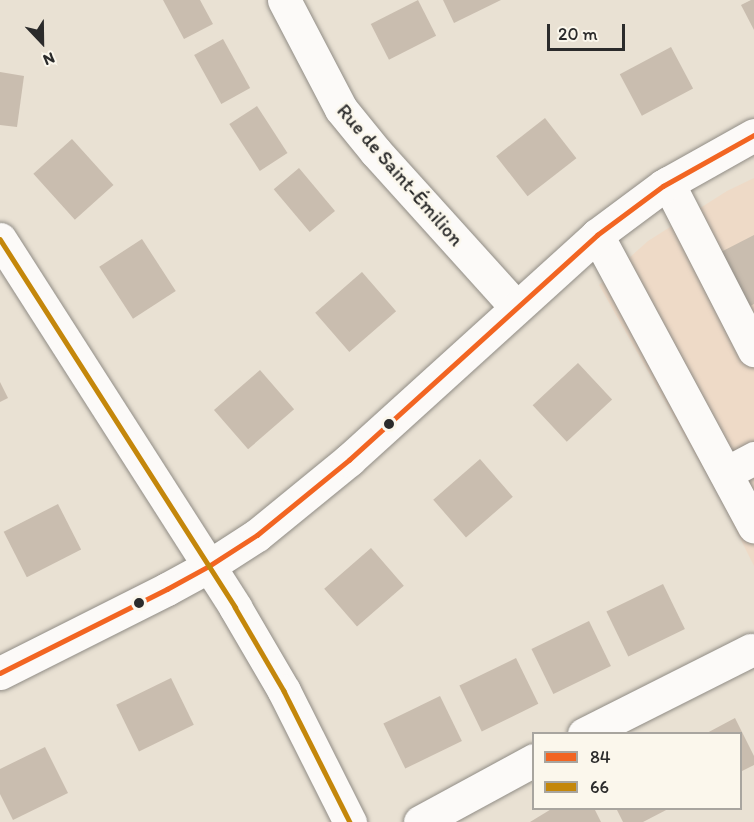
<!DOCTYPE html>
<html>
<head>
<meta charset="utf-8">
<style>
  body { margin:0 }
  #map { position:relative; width:754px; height:822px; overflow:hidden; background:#e9e1d3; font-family:Itim,sans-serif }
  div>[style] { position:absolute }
  .built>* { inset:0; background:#eedac7 }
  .building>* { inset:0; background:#c9bdaf; transform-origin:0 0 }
  .roads { filter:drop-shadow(0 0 2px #908c85) drop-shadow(0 0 2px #908c85) }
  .minor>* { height:33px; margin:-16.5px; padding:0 16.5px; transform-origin:16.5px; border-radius:16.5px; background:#fcfaf8 }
  .bus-1>* { height:4.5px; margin:-2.25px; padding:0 2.25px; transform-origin:2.25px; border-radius:2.25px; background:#f26522 }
  .bus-2>* { height:4.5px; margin:-2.25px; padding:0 2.25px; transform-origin:2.25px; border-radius:2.25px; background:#c4870b }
  .dots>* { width:16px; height:16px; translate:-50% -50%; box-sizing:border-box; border:3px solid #fbf7ec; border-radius:50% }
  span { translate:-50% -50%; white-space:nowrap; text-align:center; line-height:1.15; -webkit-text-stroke:5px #fbf7ec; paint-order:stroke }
  .street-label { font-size:20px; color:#2b2b2b }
  .legend { position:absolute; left:532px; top:732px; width:210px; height:78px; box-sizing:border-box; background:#fbf7ec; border:2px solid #a8a59f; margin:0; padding:8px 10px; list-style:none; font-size:18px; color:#2b2b2b }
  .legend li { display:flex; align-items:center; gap:12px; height:30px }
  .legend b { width:30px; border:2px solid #a8a59f }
  .north { position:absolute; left:12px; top:12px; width:60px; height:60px; -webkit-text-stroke:4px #fbf7ec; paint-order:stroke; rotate:158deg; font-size:16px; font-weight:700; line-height:24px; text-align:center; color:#2b2b2b }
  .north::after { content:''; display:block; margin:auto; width:21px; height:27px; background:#2b2b2b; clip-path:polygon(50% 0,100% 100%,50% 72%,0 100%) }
  .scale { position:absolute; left:547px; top:24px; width:78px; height:27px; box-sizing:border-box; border:3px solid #2b2b2b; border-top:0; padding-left:8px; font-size:18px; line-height:21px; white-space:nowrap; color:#2b2b2b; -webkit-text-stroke:4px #fbf7ec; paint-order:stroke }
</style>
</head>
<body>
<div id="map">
  <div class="built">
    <i style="clip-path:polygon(754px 178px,754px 566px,720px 498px,599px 285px,648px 241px,727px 191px)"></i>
  </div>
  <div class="building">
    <i style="clip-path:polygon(163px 0,200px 0,213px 24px,184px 39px)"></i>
    <i style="left:418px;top:0;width:40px;height:53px;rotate:63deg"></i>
    <i style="clip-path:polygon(443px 0,501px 0,454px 23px)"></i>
    <i style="clip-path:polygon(751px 0,754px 0,754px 30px,741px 5px)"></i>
    <i style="left:223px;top:39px;width:56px;height:33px;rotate:61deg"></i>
    <i style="left:671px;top:47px;width:47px;height:58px;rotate:62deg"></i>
    <i style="clip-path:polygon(0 72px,24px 76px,17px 127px,0 125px)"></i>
    <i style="left:257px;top:106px;width:56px;height:33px;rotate:57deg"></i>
    <i style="left:545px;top:118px;width:51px;height:62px;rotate:52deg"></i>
    <i style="left:72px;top:139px;width:62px;height:52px;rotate:48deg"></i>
    <i style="left:299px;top:168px;width:56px;height:33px;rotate:50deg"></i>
    <i style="clip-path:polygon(754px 235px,754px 304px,748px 307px,719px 253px)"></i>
    <i style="left:142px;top:239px;width:62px;height:51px;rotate:57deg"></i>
    <i style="left:362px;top:272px;width:52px;height:62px;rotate:49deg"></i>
    <i style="left:578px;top:363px;width:50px;height:62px;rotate:47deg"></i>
    <i style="left:260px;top:370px;width:52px;height:61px;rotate:49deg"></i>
    <i style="clip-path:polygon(0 382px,8px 398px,0 402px)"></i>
    <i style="left:480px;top:459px;width:50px;height:62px;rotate:49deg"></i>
    <i style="left:58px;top:504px;width:51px;height:61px;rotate:63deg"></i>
    <i style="left:371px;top:548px;width:50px;height:62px;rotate:49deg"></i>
    <i style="left:663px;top:584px;width:50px;height:63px;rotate:64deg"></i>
    <i style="left:589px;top:621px;width:50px;height:64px;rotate:64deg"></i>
    <i style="left:516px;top:658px;width:51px;height:63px;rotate:64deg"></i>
    <i style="left:171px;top:678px;width:52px;height:61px;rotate:64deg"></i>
    <i style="left:440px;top:696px;width:50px;height:63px;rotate:64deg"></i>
    <i style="clip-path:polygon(735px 718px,754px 756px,754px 765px,740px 772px,740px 734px,705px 734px)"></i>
    <i style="clip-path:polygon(45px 747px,68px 793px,13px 820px,0 794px,0 769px)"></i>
    <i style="clip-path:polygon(553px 808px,594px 808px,601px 822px,530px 822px)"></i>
    <i style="clip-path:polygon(616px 808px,670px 808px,643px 822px,623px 822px)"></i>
  </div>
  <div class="roads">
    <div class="minor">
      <i style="left:284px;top:0;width:123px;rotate:62.4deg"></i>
      <i style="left:341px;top:109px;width:55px;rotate:50.9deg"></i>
      <i style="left:376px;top:152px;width:209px;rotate:47.9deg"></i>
      <i style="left:668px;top:183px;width:188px;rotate:62.8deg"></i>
      <i style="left:597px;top:235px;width:331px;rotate:61.7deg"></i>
      <i style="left:0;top:239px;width:437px;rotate:57.4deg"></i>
      <i style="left:235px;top:607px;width:97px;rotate:59.7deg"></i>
      <i style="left:284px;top:691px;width:147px;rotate:63.3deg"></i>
      <i style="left:726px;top:473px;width:32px;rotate:-28deg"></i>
      <i style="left:0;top:673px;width:187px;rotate:-26.7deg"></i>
      <i style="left:167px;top:589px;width:48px;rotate:-28.7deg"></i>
      <i style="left:209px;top:566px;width:57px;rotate:-32.9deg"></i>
      <i style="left:257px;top:535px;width:119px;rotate:-39.2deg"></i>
      <i style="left:349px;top:460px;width:335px;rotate:-42.2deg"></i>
      <i style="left:597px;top:235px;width:82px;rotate:-36.6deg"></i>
      <i style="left:663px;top:186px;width:104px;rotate:-29.3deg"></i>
      <i style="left:584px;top:734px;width:187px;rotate:-26.7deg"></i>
      <i style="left:420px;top:822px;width:130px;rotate:-28.5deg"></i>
    </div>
  </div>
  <div class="bus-1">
    <i style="left:0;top:673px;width:187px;rotate:-26.7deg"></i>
    <i style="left:167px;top:589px;width:48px;rotate:-28.7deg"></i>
    <i style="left:209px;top:566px;width:57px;rotate:-32.9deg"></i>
    <i style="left:257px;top:535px;width:119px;rotate:-39.2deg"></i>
    <i style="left:349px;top:460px;width:335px;rotate:-42.2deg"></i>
    <i style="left:597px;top:235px;width:82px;rotate:-36.6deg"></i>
    <i style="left:663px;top:186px;width:104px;rotate:-29.3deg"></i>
  </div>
  <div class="bus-2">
    <i style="left:0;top:239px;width:437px;rotate:57.4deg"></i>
    <i style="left:235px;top:607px;width:97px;rotate:59.7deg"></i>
    <i style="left:284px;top:691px;width:147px;rotate:63.3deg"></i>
  </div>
  <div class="dots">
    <i style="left:389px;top:424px;background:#2b2b2b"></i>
    <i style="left:139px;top:603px;background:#2b2b2b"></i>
  </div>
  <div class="street-label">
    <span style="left:400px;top:175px;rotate:49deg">Rue de Saint-Émilion</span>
  </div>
  <ul class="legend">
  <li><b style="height:8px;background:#f26522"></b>84</li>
  <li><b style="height:8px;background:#c4870b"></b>66</li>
  </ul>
  <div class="north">N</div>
  <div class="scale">20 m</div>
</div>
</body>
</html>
